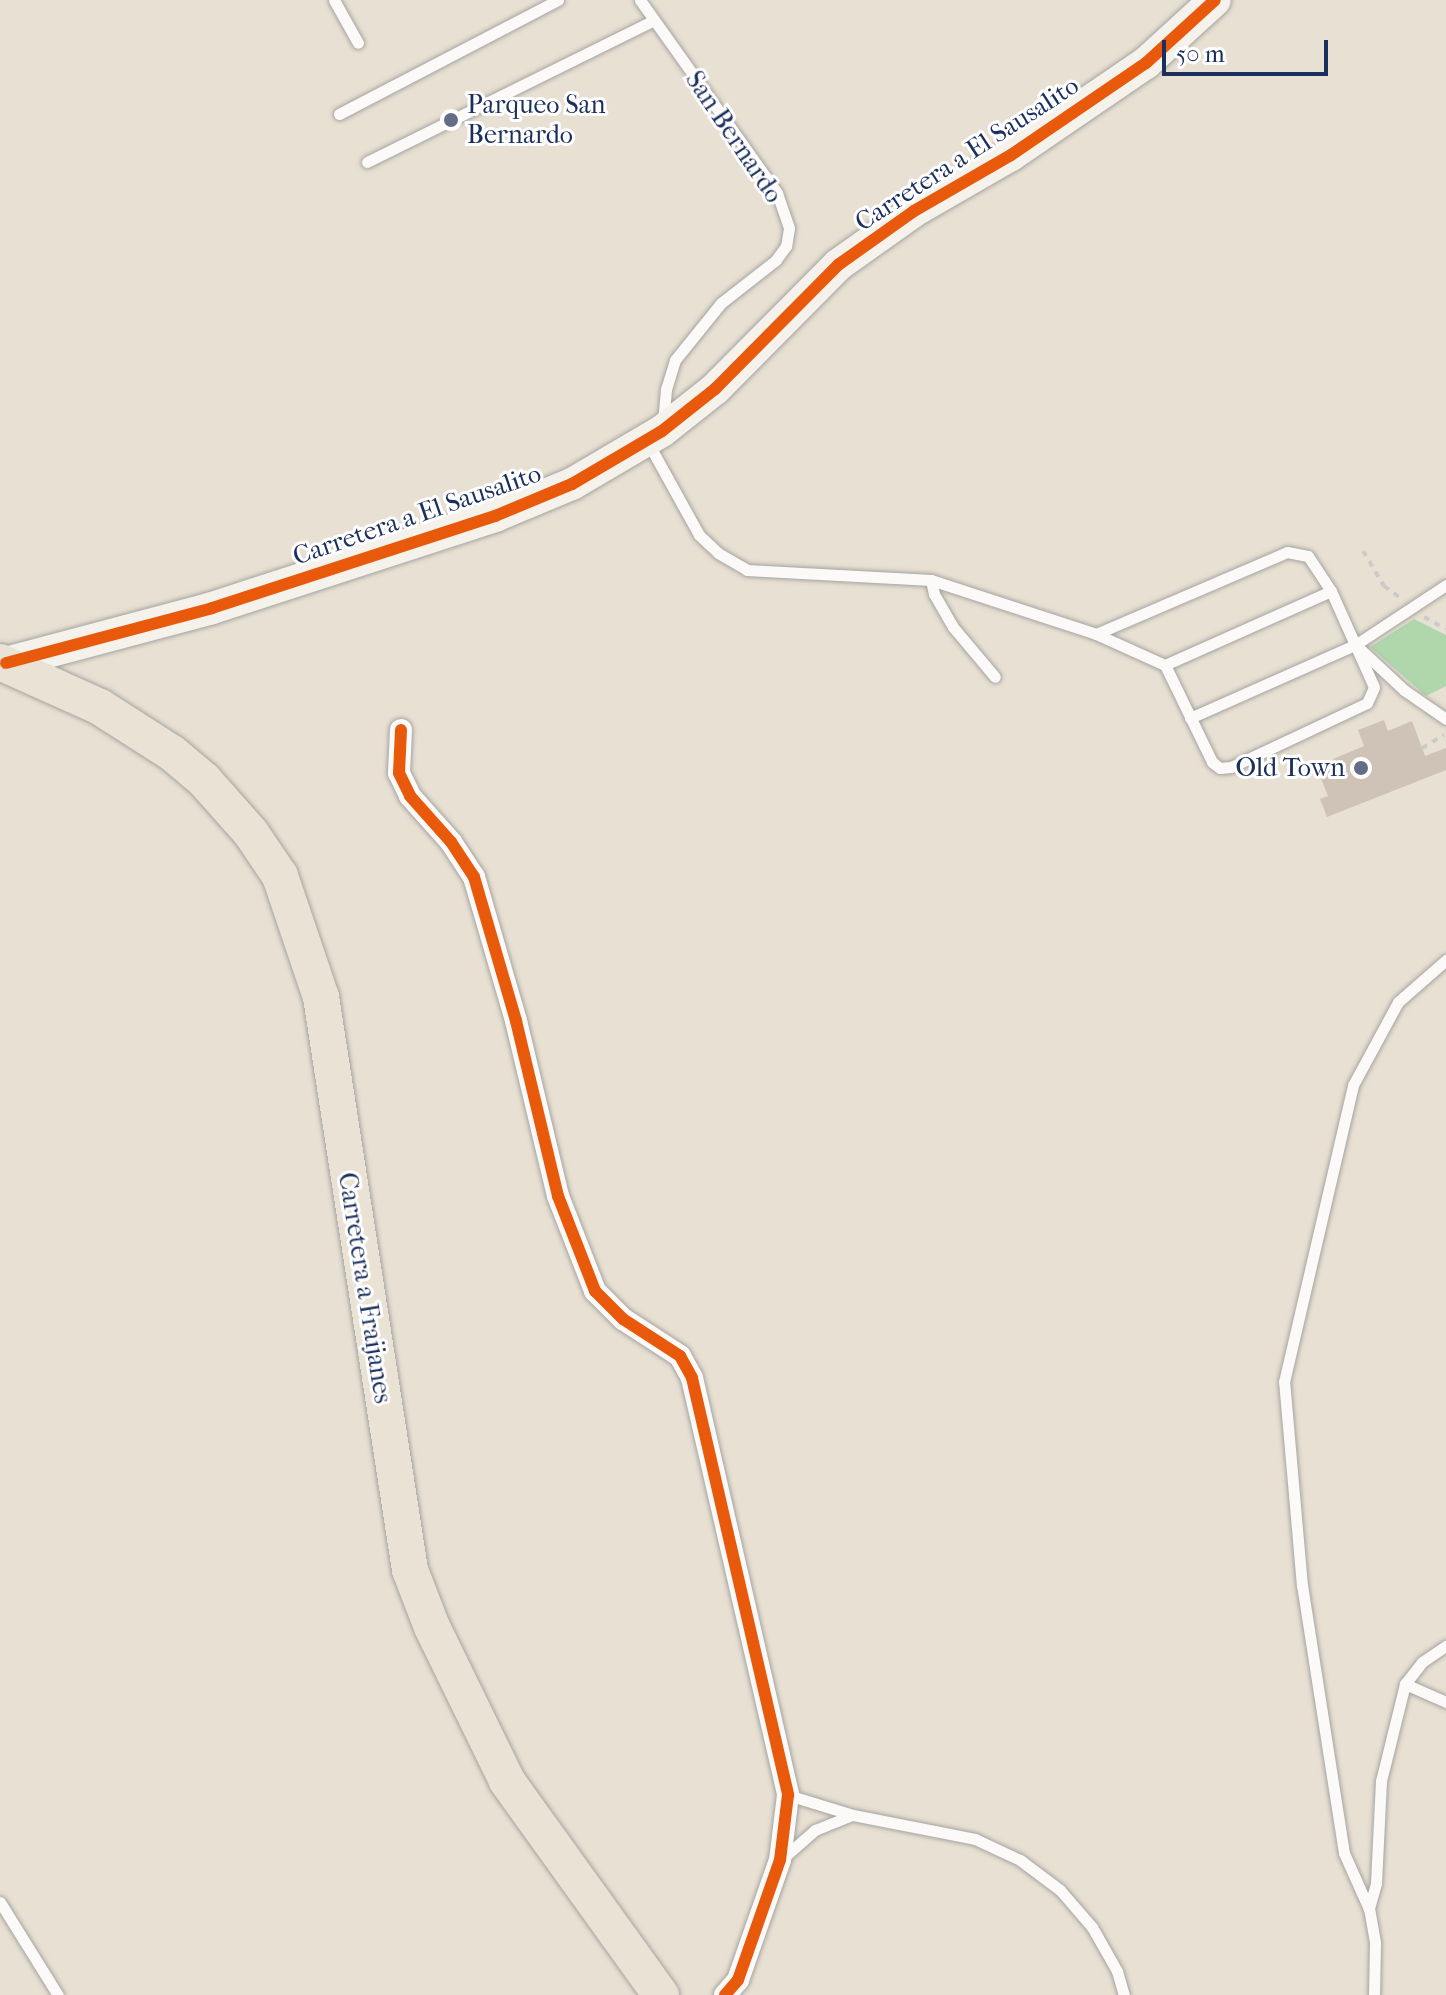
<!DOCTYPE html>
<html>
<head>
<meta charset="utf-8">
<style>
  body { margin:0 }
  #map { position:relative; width:1446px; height:1995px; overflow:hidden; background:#e8e0d2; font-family:"IM FELL French Canon",serif }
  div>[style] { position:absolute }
  .green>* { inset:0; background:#b0d6ac }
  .building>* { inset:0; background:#cec3b6 }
  .path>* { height:4px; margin-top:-2px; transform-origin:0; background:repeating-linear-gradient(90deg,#cbcbca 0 6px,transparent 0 12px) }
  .roads { filter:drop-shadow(0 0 2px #a5a4a2) drop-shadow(0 0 2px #a5a4a2) }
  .lane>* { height:11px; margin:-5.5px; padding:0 5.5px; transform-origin:5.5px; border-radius:5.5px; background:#fcfaf8 }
  .street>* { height:22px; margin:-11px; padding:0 11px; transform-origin:11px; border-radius:11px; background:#fcfaf8 }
  .secondary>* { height:32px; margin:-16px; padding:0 16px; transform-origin:16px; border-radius:16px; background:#f5f1eb }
  .primary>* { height:36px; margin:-18px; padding:0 18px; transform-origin:18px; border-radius:18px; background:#ebe2d6 }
  .cycleway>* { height:12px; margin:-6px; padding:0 6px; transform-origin:6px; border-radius:6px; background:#e8590c }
  .dots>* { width:22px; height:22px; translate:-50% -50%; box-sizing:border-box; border:4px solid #fff; border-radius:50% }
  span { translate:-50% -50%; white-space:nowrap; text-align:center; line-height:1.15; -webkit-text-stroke:6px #fff; paint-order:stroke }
  .poi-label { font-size:26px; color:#1b2f5e }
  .left { translate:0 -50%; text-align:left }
  .right { translate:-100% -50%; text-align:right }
  .street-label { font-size:26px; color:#1b2f5e }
  .scale { position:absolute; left:1162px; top:40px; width:166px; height:36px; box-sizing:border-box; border:4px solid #1b2f5e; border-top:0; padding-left:10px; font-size:24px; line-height:28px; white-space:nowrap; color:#1b2f5e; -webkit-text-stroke:6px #fff; paint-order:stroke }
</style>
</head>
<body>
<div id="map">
  <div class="green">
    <i style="clip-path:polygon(1414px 619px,1446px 635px,1446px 686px,1426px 696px,1370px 647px)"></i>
  </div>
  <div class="building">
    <i style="clip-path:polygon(1384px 720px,1388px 731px,1412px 721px,1425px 756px,1446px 748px,1446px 770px,1327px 817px,1320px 799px,1328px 796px,1318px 771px,1336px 764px,1333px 759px,1364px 746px,1358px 730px)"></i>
  </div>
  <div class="path">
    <i style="left:1363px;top:551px;width:41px;rotate:59deg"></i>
    <i style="left:1384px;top:586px;width:19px;rotate:36deg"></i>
    <i style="left:1424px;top:617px;width:25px;rotate:29deg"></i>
    <i style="left:1422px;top:748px;width:26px;rotate:-31deg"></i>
  </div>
  <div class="roads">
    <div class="lane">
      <i style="left:334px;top:0;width:49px;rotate:60.8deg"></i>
      <i style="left:640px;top:0;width:237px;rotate:54.6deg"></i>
      <i style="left:777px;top:193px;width:37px;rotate:71deg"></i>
      <i style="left:789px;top:228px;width:18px;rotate:99deg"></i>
      <i style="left:786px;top:246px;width:17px;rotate:126deg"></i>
      <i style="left:776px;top:260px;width:70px;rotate:142deg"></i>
      <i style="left:721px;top:303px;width:73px;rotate:128.9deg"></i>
      <i style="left:675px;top:360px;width:30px;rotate:107deg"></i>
      <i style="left:666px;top:389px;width:34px;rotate:95deg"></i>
      <i style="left:339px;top:114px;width:247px;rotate:-27.5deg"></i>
      <i style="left:367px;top:162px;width:318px;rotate:-26.3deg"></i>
      <i style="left:647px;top:441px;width:107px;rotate:61deg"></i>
      <i style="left:699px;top:535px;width:26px;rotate:43deg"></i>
      <i style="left:718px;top:553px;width:34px;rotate:30deg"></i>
      <i style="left:747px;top:570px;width:184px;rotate:3.1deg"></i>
      <i style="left:931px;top:580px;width:174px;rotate:18.1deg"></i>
      <i style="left:1096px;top:634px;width:76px;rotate:24.2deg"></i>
      <i style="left:1165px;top:665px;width:108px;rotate:64.1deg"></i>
      <i style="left:1212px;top:762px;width:10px;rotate:37deg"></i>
      <i style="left:1220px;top:768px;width:11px;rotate:-5deg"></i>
      <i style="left:1231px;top:767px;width:150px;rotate:-25.2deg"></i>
      <i style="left:1367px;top:703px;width:17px;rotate:-66deg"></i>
      <i style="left:1374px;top:687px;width:105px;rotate:-114.1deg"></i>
      <i style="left:1331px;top:591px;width:182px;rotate:156deg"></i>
      <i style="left:931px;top:580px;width:14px;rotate:78deg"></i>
      <i style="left:934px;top:594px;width:38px;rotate:60deg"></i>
      <i style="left:953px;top:627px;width:65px;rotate:50deg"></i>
      <i style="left:1096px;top:634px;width:208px;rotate:-23.2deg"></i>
      <i style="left:1287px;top:552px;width:21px;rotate:11deg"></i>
      <i style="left:1308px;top:556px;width:42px;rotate:56.7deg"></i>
      <i style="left:1359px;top:648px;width:62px;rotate:43deg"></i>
      <i style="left:1404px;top:690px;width:51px;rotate:34.6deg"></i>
      <i style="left:1190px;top:718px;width:180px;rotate:-23.9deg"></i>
      <i style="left:1355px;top:645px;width:109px;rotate:-33.4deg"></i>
      <i style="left:1405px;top:1684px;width:45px;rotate:23.7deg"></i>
      <i style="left:788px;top:1795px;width:68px;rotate:17.1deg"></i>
      <i style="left:853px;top:1815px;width:124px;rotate:11.1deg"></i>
      <i style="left:975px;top:1839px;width:50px;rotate:25deg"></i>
      <i style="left:1020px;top:1860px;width:50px;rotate:36.9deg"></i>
      <i style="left:1060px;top:1890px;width:49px;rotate:49.1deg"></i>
      <i style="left:1092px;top:1927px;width:51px;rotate:60.4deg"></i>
      <i style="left:1117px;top:1971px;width:25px;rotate:74deg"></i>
      <i style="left:783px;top:1858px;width:43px;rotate:-41.2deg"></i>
      <i style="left:815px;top:1830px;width:40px;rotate:-22deg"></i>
      <i style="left:0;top:1902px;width:110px;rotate:58.1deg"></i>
      <i style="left:1369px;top:1908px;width:26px;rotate:-74deg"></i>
      <i style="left:1376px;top:1883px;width:102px;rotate:-87.2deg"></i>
      <i style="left:1381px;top:1781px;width:100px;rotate:-76.1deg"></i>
      <i style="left:1405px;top:1684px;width:28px;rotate:-52deg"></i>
      <i style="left:1422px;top:1662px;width:29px;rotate:-34deg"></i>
      <i style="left:1374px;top:1995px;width:53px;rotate:-88.9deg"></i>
      <i style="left:1375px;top:1942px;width:34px;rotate:-100deg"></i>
      <i style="left:1369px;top:1909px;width:61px;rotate:-114.1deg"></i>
      <i style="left:1344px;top:1853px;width:270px;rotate:-98.9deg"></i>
      <i style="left:1302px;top:1586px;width:205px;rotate:-95deg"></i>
      <i style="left:1284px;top:1382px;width:305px;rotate:-76.9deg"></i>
      <i style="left:1353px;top:1085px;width:94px;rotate:-61.5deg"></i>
      <i style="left:1398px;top:1002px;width:64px;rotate:-41.2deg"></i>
    </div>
    <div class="street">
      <i style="left:401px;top:730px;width:43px;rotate:92.7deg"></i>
      <i style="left:399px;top:773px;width:25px;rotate:64deg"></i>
      <i style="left:410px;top:796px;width:62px;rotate:48.3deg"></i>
      <i style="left:451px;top:842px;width:42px;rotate:56.7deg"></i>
      <i style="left:474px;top:877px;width:150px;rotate:73.7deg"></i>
      <i style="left:516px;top:1021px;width:180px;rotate:76.5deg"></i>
      <i style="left:558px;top:1196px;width:102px;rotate:68.7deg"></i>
      <i style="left:595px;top:1291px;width:40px;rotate:45deg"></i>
      <i style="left:623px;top:1319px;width:68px;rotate:33deg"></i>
      <i style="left:680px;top:1356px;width:25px;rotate:61deg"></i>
      <i style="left:692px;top:1378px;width:428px;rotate:77deg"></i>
      <i style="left:788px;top:1795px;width:65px;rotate:97deg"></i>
      <i style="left:780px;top:1860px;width:127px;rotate:109.3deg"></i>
      <i style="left:738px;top:1980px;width:20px;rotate:131deg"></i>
    </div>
    <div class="secondary">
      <i style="left:6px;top:663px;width:213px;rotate:-14.9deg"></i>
      <i style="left:212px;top:608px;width:298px;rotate:-18deg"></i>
      <i style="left:495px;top:516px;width:83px;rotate:-22.6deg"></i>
      <i style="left:572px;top:484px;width:104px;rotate:-30.5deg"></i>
      <i style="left:662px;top:431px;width:68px;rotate:-38.4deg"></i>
      <i style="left:715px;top:389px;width:175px;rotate:-45.2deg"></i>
      <i style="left:838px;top:265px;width:93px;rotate:-35.4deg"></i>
      <i style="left:914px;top:211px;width:112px;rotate:-30deg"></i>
      <i style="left:1011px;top:155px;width:163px;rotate:-34.3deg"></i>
      <i style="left:1146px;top:63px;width:93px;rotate:-42.4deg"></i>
    </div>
    <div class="primary">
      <i style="left:0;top:662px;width:110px;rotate:24.2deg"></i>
      <i style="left:100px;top:707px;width:85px;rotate:32.6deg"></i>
      <i style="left:172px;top:753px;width:42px;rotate:40.2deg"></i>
      <i style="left:204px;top:780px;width:71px;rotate:48.4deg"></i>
      <i style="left:251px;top:833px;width:52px;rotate:56deg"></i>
      <i style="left:280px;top:876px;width:128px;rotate:71.3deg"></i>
      <i style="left:321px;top:997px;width:580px;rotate:81.17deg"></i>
      <i style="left:410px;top:1570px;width:61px;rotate:68.9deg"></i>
      <i style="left:432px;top:1627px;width:171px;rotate:64deg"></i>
      <i style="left:507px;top:1781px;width:264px;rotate:54.3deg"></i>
    </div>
  </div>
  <div class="cycleway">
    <i style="left:6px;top:663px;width:213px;rotate:-14.9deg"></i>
    <i style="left:212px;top:608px;width:298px;rotate:-18deg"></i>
    <i style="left:495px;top:516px;width:83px;rotate:-22.6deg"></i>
    <i style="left:572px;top:484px;width:104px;rotate:-30.5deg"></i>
    <i style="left:662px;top:431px;width:68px;rotate:-38.4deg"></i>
    <i style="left:715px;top:389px;width:175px;rotate:-45.2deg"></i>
    <i style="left:838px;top:265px;width:93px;rotate:-35.4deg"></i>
    <i style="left:914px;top:211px;width:112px;rotate:-30deg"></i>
    <i style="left:1011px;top:155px;width:163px;rotate:-34.3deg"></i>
    <i style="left:1146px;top:63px;width:93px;rotate:-42.4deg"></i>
    <i style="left:401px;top:730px;width:43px;rotate:92.7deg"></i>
    <i style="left:399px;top:773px;width:25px;rotate:64deg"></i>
    <i style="left:410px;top:796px;width:62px;rotate:48.3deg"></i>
    <i style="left:451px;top:842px;width:42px;rotate:56.7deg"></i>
    <i style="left:474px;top:877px;width:150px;rotate:73.7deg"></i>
    <i style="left:516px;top:1021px;width:180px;rotate:76.5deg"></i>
    <i style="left:558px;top:1196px;width:102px;rotate:68.7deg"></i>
    <i style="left:595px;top:1291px;width:40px;rotate:45deg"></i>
    <i style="left:623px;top:1319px;width:68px;rotate:33deg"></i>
    <i style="left:680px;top:1356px;width:25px;rotate:61deg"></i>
    <i style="left:692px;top:1378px;width:428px;rotate:77deg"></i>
    <i style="left:788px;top:1795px;width:65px;rotate:97deg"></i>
    <i style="left:780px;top:1860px;width:127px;rotate:109.3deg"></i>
    <i style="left:738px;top:1980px;width:20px;rotate:131deg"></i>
  </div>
  <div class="dots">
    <i style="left:451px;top:120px;background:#636d87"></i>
    <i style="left:1361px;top:768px;background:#636d87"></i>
  </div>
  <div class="poi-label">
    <span class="left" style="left:467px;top:120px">Parqueo San<br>Bernardo</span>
    <span class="right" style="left:1345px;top:768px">Old Town</span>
  </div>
  <div class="street-label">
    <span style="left:734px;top:137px;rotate:56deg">San Bernardo</span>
    <span style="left:967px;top:154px;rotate:-33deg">Carretera a El Sausalito</span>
    <span style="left:417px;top:515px;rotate:-19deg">Carretera a El Sausalito</span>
    <span style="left:365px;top:1288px;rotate:81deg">Carretera a Fraijanes</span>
  </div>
  <div class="scale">50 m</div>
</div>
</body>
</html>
